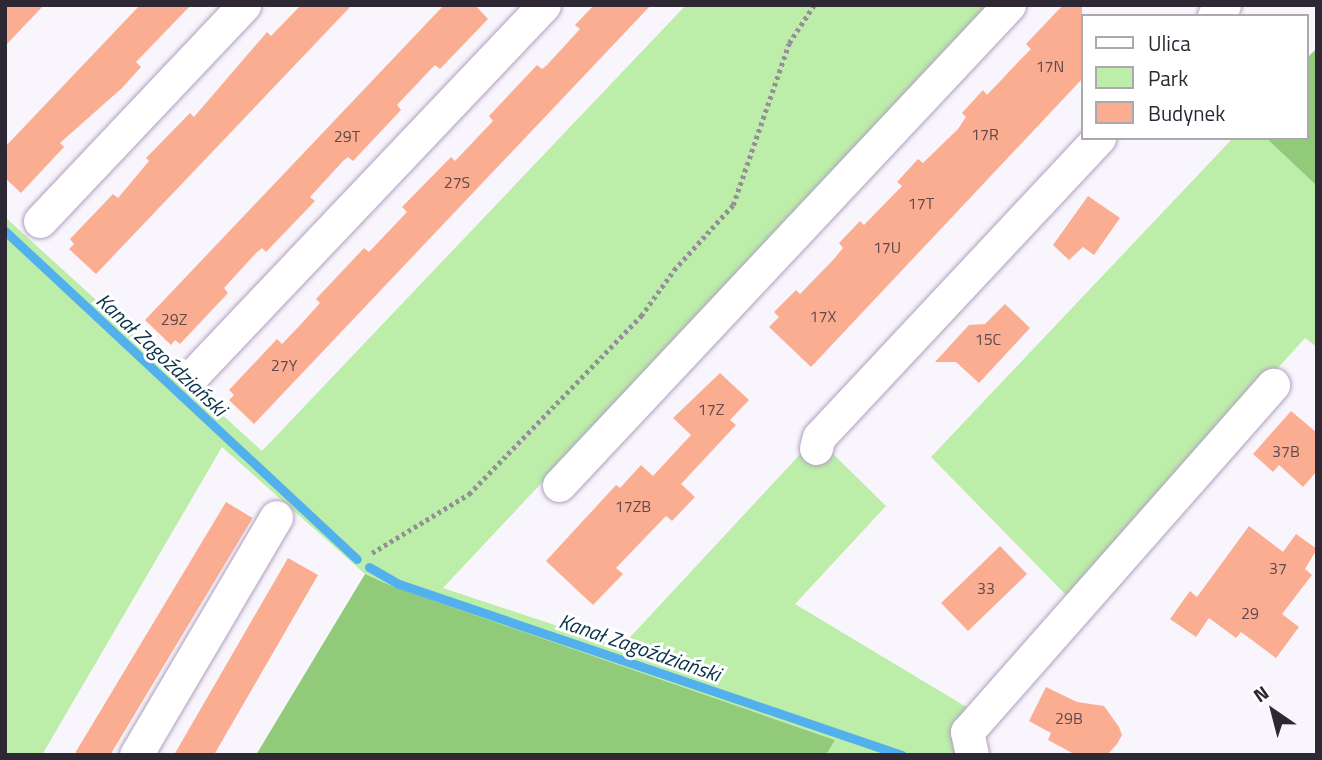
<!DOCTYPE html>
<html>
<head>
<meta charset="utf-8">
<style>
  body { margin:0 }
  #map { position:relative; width:1322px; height:760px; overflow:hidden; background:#f9f5fc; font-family:"Titillium Web",sans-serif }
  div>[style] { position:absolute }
  .green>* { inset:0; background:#bceda9 }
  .forest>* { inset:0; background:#91cb7a }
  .stream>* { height:9px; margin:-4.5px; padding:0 4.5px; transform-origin:4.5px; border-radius:4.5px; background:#52b0ec }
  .building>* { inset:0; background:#fbad92; transform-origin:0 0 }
  .path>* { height:4.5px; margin-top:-2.25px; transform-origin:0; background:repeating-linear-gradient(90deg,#948f99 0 3.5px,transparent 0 7px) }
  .roads { filter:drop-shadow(0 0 2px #b0a0bf) drop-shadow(0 0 2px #b0a0bf) }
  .minor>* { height:33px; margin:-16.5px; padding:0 16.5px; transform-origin:16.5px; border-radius:16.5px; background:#fff }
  span { translate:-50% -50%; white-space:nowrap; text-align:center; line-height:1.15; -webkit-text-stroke:6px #fff; paint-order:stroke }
  .number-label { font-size:16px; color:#61494c }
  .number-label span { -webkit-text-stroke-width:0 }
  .water-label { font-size:21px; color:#09334b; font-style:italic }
  .frame { position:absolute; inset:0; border:7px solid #2e2834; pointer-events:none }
  .legend { position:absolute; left:1081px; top:14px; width:228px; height:126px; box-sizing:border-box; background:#fff; border:2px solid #aba9ae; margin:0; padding:9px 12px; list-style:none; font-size:21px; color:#2e2834 }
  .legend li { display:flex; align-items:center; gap:14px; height:35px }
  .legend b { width:35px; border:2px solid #aba9ae }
  .north { position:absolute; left:1238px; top:676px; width:70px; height:70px; -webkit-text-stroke:5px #fff; paint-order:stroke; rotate:325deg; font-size:19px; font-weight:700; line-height:28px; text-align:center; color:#2e2834 }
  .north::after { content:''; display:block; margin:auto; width:24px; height:32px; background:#2e2834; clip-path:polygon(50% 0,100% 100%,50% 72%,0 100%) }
</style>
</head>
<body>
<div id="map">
  <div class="green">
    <i style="clip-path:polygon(686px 5px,990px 5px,443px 588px,621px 647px,804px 450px,826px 447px,886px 506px,795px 604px,973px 711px,957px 731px,957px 755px,826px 755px,835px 740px,394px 587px,365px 574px,222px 447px,42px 755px,5px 755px,5px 217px,262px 451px)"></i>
    <i style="clip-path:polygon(1233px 138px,1266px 138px,1317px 186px,1317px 347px,1305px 338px,1070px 599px,931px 457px)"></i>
  </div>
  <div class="forest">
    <i style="clip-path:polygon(1317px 48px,1317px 186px,1266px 138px,1306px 138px,1306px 59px)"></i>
    <i style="clip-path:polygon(365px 574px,394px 587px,835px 740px,826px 755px,256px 755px)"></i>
  </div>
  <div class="stream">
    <i style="left:5px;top:231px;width:481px;rotate:43deg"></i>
    <i style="left:369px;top:567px;width:34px;rotate:30deg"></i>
    <i style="left:399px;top:584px;width:531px;rotate:18.78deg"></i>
  </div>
  <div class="building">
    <i style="clip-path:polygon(5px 5px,44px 5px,5px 46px)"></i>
    <i style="clip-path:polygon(140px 5px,191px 5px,136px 62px,141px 67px,122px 88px,60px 143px,64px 147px,21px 193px,5px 178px,5px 147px)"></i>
    <i style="clip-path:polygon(301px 5px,352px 5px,96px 274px,69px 249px,74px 244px,70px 239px,113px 194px,118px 198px,149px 161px,146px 158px,190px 113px,194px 117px,267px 32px,271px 36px)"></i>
    <i style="clip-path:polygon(444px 5px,475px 5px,488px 19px,440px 69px,435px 65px,430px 70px,397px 105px,401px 110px,353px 161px,348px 157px,343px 161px,310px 197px,315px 201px,266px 252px,262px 248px,256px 253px,224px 288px,228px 293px,180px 344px,175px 340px,171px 345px,145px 320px)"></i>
    <i style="clip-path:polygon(594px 5px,651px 5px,254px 424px,229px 400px,234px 395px,229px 390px,277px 339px,282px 344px,302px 323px,320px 303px,316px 299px,364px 248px,369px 252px,407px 212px,402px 207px,451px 157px,455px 161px,493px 121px,489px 116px,537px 65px,542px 69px,547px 65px,580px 29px,575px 25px)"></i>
    <i style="clip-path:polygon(1063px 5px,1082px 5px,1082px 79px,811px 367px,769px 327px,779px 317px,774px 312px,796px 290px,800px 294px,834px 259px,843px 248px,839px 243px,860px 221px,864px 225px,902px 186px,897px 182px,918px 159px,923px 163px,958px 129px,966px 117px,962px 113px,983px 90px,987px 95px,1021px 59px,1031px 49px,1026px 44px)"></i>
    <i style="clip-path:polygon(1088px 196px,1120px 218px,1094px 255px,1083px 247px,1069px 260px,1053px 245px)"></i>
    <i style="clip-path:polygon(1005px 304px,1030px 328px,979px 383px,956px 362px,935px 362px,969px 325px,985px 324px)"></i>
    <i style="clip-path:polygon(720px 373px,749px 400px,730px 420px,736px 425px,681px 484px,695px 497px,672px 521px,666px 516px,616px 568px,623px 574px,593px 605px,546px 561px,616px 485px,620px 488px,641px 465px,653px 476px,691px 435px,673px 418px)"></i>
    <i style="clip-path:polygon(1291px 411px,1316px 432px,1317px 471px,1303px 487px,1279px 465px,1273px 472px,1253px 454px)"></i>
    <i style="left:226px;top:502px;width:31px;height:292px;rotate:31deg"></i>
    <i style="clip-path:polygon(1249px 526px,1283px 552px,1296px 534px,1317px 549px,1305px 569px,1312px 575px,1282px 614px,1299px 627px,1276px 658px,1241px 632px,1236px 638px,1209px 618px,1196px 637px,1170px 619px,1190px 591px,1197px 597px)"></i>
    <i style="left:1000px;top:546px;width:39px;height:82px;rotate:46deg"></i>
    <i style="clip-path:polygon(288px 558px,318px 575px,233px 722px,214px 755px,174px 755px)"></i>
    <i style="clip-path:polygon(1046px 687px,1077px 702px,1104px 706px,1119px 727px,1122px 735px,1117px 744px,1107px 755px,1076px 755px,1048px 740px,1051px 733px,1029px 721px)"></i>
  </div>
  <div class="path">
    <i style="left:372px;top:553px;width:114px;rotate:-31.3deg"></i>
    <i style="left:469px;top:494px;width:248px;rotate:-46deg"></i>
    <i style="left:641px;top:316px;width:57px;rotate:-54.3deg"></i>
    <i style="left:674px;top:270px;width:88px;rotate:-47.8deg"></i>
    <i style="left:733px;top:205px;width:171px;rotate:-70.9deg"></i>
    <i style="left:789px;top:43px;width:45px;rotate:-56.7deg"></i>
  </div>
  <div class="roads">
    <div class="minor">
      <i style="left:1214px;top:16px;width:15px;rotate:-48deg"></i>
      <i style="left:40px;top:221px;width:297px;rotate:-46.6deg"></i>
      <i style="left:195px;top:373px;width:507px;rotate:-46.52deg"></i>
      <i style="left:816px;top:448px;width:11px;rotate:-75deg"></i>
      <i style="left:819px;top:437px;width:410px;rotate:-46.9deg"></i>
      <i style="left:559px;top:485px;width:658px;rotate:-46.85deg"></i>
      <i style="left:136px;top:755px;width:276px;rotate:-59.5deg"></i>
      <i style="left:972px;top:755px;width:24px;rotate:-102deg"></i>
      <i style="left:967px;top:732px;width:463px;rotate:-48.6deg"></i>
    </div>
  </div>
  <div class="number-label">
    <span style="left:1050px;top:66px">17N</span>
    <span style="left:985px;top:134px">17R</span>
    <span style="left:347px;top:136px">29T</span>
    <span style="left:457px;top:182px">27S</span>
    <span style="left:921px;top:203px">17T</span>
    <span style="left:887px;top:247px">17U</span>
    <span style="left:823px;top:316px">17X</span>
    <span style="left:174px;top:319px">29Z</span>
    <span style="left:988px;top:339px">15C</span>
    <span style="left:284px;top:365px">27Y</span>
    <span style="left:711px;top:409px">17Z</span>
    <span style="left:1286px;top:451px">37B</span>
    <span style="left:633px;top:506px">17ZB</span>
    <span style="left:1278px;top:568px">37</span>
    <span style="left:986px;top:588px">33</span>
    <span style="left:1250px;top:613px">29</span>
    <span style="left:1069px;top:718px">29B</span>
  </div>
  <div class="water-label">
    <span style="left:162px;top:354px;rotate:43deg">Kanał Zagoździański</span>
    <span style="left:640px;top:647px;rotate:19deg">Kanał Zagoździański</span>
  </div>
  <div class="frame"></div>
  <ul class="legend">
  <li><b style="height:9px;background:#fff"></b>Ulica</li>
  <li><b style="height:19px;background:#bceda9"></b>Park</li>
  <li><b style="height:19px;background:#fbad92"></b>Budynek</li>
  </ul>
  <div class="north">N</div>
</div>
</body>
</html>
